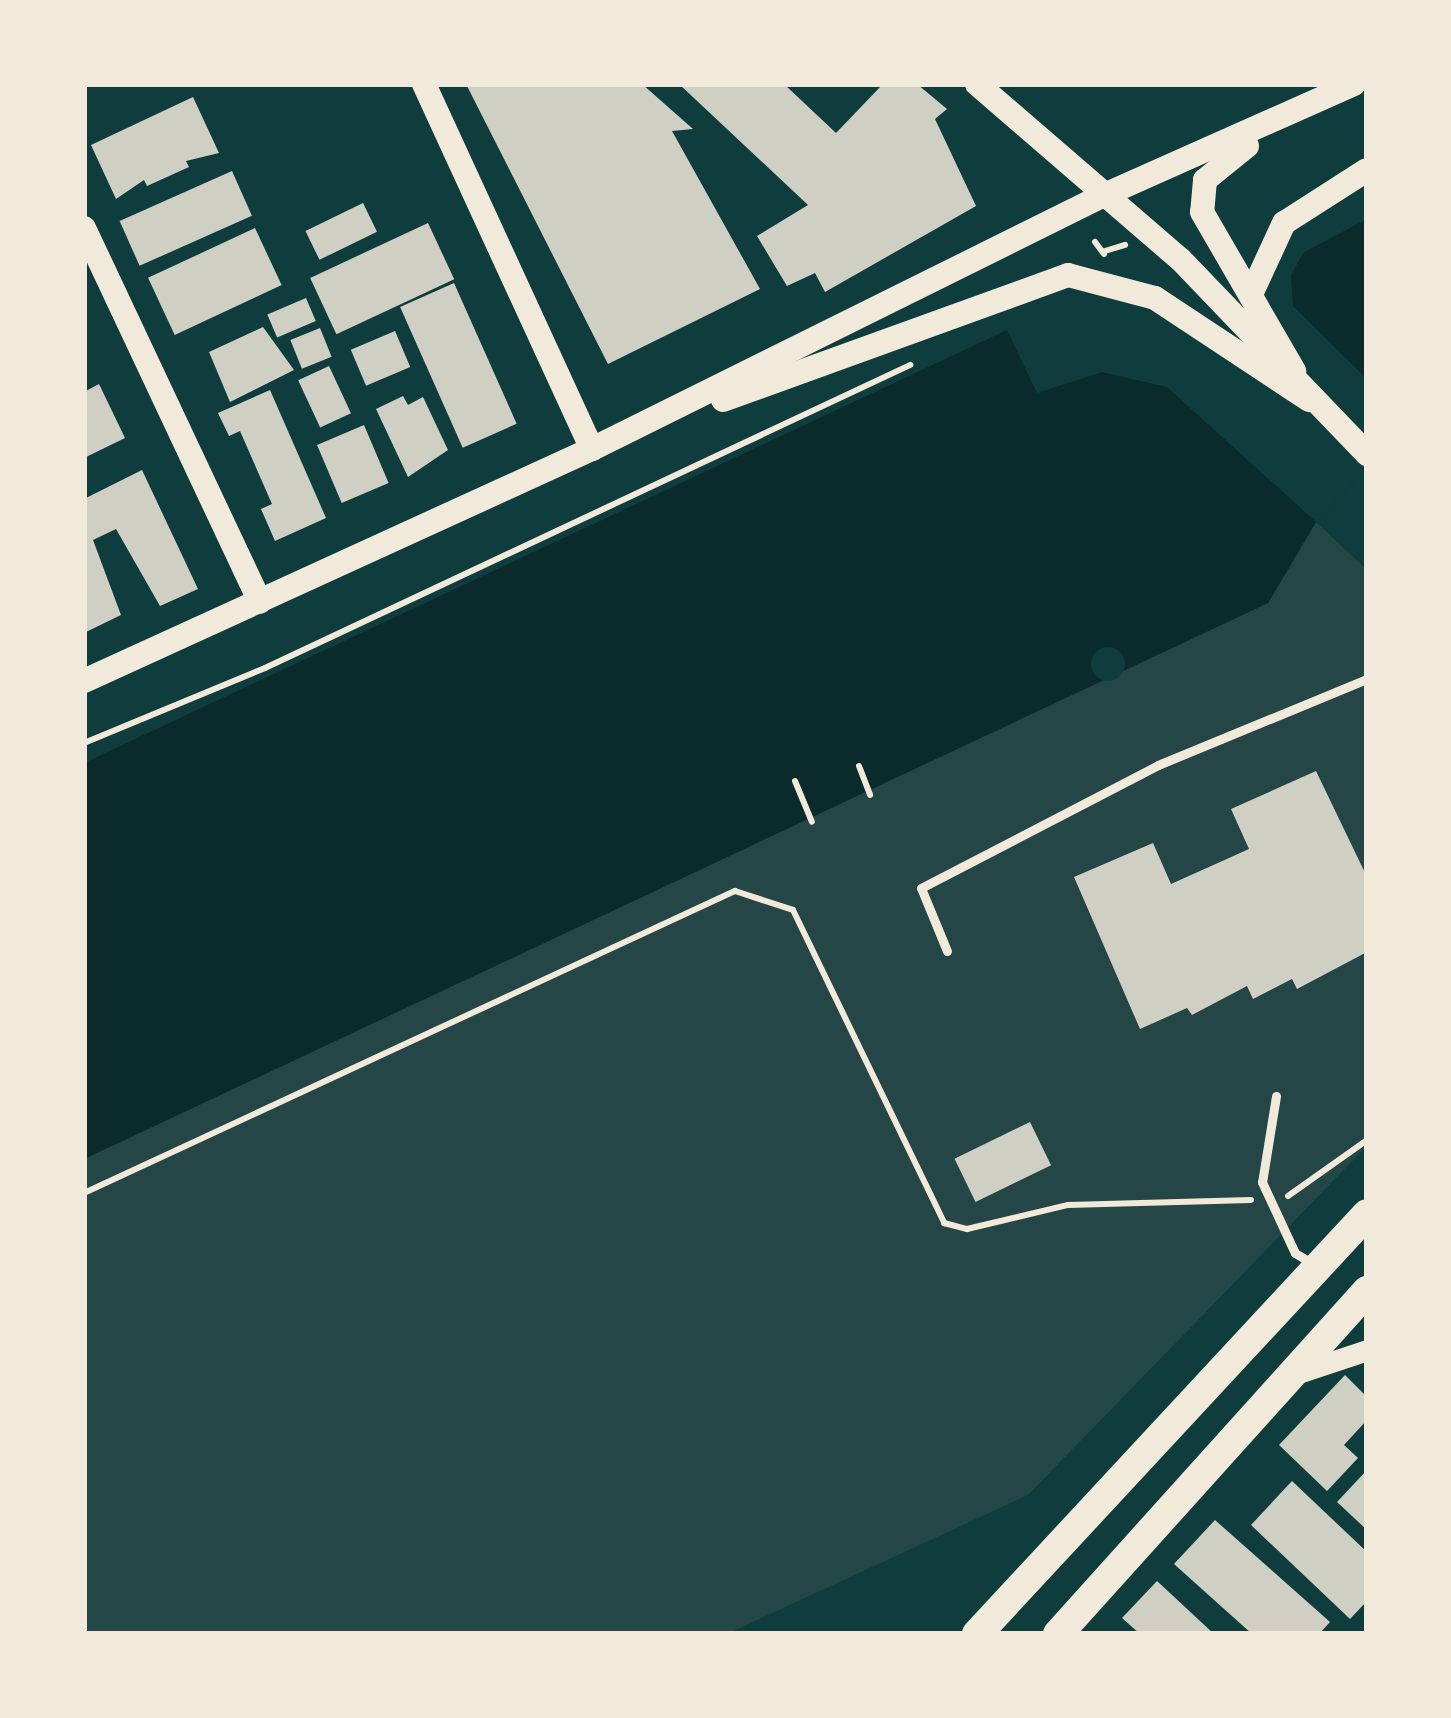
<!DOCTYPE html>
<html>
<head>
<meta charset="utf-8">
<style>
  body { margin:0 }
  #map { position:relative; width:1451px; height:1718px; overflow:hidden; background:#0f3d3e; font-family:Lato,sans-serif }
  div>[style] { position:absolute }
  .green>* { inset:0; background:#244646 }
  .water>* { inset:0; background:#0a2a2b }
  .pier>* { inset:0; background:#0f3d3e }
  .round { border-radius:50% }
  .building>* { inset:0; background:#cfcfc3; transform-origin:0 0 }
  .path>* { height:6px; margin:-3px; padding:0 3px; transform-origin:3px; border-radius:3px; background:#f1e9da }
  .service>* { height:9px; margin:-4.5px; padding:0 4.5px; transform-origin:4.5px; border-radius:4.5px; background:#f1e9da }
  .tertiary>* { height:21px; margin:-10.5px; padding:0 10.5px; transform-origin:10.5px; border-radius:10.5px; background:#f1e9da }
  .secondary>* { height:24px; margin:-12px; padding:0 12px; transform-origin:12px; border-radius:12px; background:#f1e9da }
  .primary>* { height:30px; margin:-15px; padding:0 15px; transform-origin:15px; border-radius:15px; background:#f1e9da }
  span { translate:-50% -50%; white-space:nowrap; text-align:center; line-height:1.15; -webkit-text-stroke:9px #f1e9da; paint-order:stroke }
  .frame { position:absolute; inset:0; border:87px solid #f1e9da; pointer-events:none }
</style>
</head>
<body>
<div id="map">
  <div class="green">
    <i style="clip-path:polygon(1316px 522px,1367px 570px,1367px 1146px,1028px 1495px,727px 1634px,84px 1634px,84px 1159px,1268px 603px)"></i>
  </div>
  <div class="water">
    <i style="clip-path:polygon(1367px 219px,1367px 468px,1316px 522px,1268px 603px,84px 1159px,84px 763px,1007px 330px,1037px 393px)"></i>
  </div>
  <div class="pier">
    <i style="clip-path:polygon(1306px 248px,1291px 275px,1293px 306px,1367px 379px,1367px 468px,1316px 522px,1167px 387px,1102px 372px,1037px 393px)"></i>
    <i class="round" style="left:1091px;top:647px;width:34px;height:34px"></i>
  </div>
  <div class="building">
    <i style="clip-path:polygon(466px 84px,642px 84px,693px 129px,672px 131px,760px 289px,608px 364px)"></i>
    <i style="clip-path:polygon(679px 84px,784px 84px,836px 133px,883px 84px,917px 84px,947px 109px,935px 119px,976px 206px,825px 292px,815px 273px,787px 286px,757px 236px,808px 205px)"></i>
    <i style="clip-path:polygon(193px 97px,219px 153px,186px 161px,189px 167px,147px 186px,144px 180px,116px 199px,91px 145px)"></i>
    <i style="left:232px;top:171px;width:49px;height:123px;rotate:66deg"></i>
    <i style="left:363px;top:203px;width:32px;height:64px;rotate:64deg"></i>
    <i style="left:428px;top:223px;width:62px;height:130px;rotate:65deg"></i>
    <i style="left:255px;top:228px;width:63px;height:118px;rotate:65deg"></i>
    <i style="left:454px;top:283px;width:154px;height:59px;rotate:66deg"></i>
    <i style="left:306px;top:298px;width:25px;height:42px;rotate:67deg"></i>
    <i style="clip-path:polygon(263px 327px,294px 370px,230px 402px,209px 352px)"></i>
    <i style="left:320px;top:328px;width:31px;height:32px;rotate:68deg"></i>
    <i style="left:395px;top:331px;width:39px;height:48px;rotate:67deg"></i>
    <i style="left:329px;top:366px;width:52px;height:34px;rotate:65deg"></i>
    <i style="clip-path:polygon(99px 384px,125px 438px,84px 458px,84px 392px)"></i>
    <i style="clip-path:polygon(270px 390px,326px 518px,275px 541px,261px 509px,272px 504px,240px 431px,229px 436px,218px 413px)"></i>
    <i style="clip-path:polygon(403px 396px,408px 405px,423px 397px,448px 450px,408px 477px,376px 409px)"></i>
    <i style="left:364px;top:425px;width:63px;height:51px;rotate:67deg"></i>
    <i style="clip-path:polygon(142px 470px,198px 589px,160px 606px,116px 529px,93px 540px,121px 615px,86px 632px,84px 499px)"></i>
    <i style="clip-path:polygon(1316px 771px,1367px 877px,1367px 952px,1297px 989px,1292px 979px,1253px 999px,1247px 986px,1192px 1015px,1187px 1008px,1140px 1029px,1074px 877px,1153px 843px,1171px 884px,1249px 849px,1231px 809px)"></i>
    <i style="left:1030px;top:1122px;width:48px;height:84px;rotate:64deg"></i>
    <i style="clip-path:polygon(1345px 1375px,1367px 1397px,1367px 1420px,1344px 1445px,1358px 1458px,1327px 1491px,1279px 1445px)"></i>
    <i style="clip-path:polygon(1367px 1470px,1367px 1530px,1337px 1502px)"></i>
    <i style="clip-path:polygon(1292px 1481px,1367px 1552px,1367px 1601px,1350px 1619px,1251px 1525px)"></i>
    <i style="clip-path:polygon(1215px 1520px,1330px 1622px,1319px 1634px,1252px 1634px,1174px 1564px)"></i>
    <i style="clip-path:polygon(1157px 1581px,1214px 1634px,1140px 1634px,1122px 1618px)"></i>
  </div>
  <div class="path">
    <i style="left:1095px;top:242px;width:15px;rotate:53deg"></i>
    <i style="left:1105px;top:251px;width:21px;rotate:-17deg"></i>
    <i style="left:84px;top:743px;width:196px;rotate:-22.5deg"></i>
    <i style="left:265px;top:668px;width:713px;rotate:-25.16deg"></i>
    <i style="left:859px;top:766px;width:31px;rotate:69deg"></i>
    <i style="left:795px;top:781px;width:44px;rotate:67.5deg"></i>
    <i style="left:84px;top:1193px;width:718px;rotate:-24.89deg"></i>
    <i style="left:735px;top:891px;width:61px;rotate:18.1deg"></i>
    <i style="left:793px;top:910px;width:348px;rotate:64.2deg"></i>
    <i style="left:944px;top:1223px;width:24px;rotate:15deg"></i>
    <i style="left:967px;top:1229px;width:104px;rotate:-13.4deg"></i>
    <i style="left:1068px;top:1205px;width:183px;rotate:-1.6deg"></i>
    <i style="left:1288px;top:1196px;width:97px;rotate:-35.3deg"></i>
  </div>
  <div class="service">
    <i style="left:947px;top:951px;width:68px;rotate:-112.4deg"></i>
    <i style="left:921px;top:888px;width:267px;rotate:-27.4deg"></i>
    <i style="left:1158px;top:765px;width:226px;rotate:-22.4deg"></i>
    <i style="left:1276px;top:1096px;width:87px;rotate:99.2deg"></i>
    <i style="left:1262px;top:1182px;width:78px;rotate:65.1deg"></i>
    <i style="left:1295px;top:1253px;width:21px;rotate:31deg"></i>
  </div>
  <div class="tertiary">
    <i style="left:1298px;top:1373px;width:73px;rotate:-18.4deg"></i>
  </div>
  <div class="secondary">
    <i style="left:424px;top:84px;width:402px;rotate:65.3deg"></i>
    <i style="left:977px;top:84px;width:269px;rotate:40.8deg"></i>
    <i style="left:1181px;top:260px;width:269px;rotate:46.2deg"></i>
    <i style="left:1247px;top:146px;width:54px;rotate:141deg"></i>
    <i style="left:1205px;top:180px;width:32px;rotate:95deg"></i>
    <i style="left:1202px;top:212px;width:184px;rotate:59.9deg"></i>
    <i style="left:84px;top:228px;width:413px;rotate:64.8deg"></i>
    <i style="left:1253px;top:290px;width:74px;rotate:-65.2deg"></i>
    <i style="left:1284px;top:223px;width:98px;rotate:-32.6deg"></i>
    <i style="left:723px;top:400px;width:367px;rotate:-19.9deg"></i>
    <i style="left:1068px;top:275px;width:90px;rotate:14.8deg"></i>
    <i style="left:1155px;top:298px;width:185px;rotate:33.5deg"></i>
    <i style="left:84px;top:681px;width:558px;rotate:-24.55deg"></i>
    <i style="left:592px;top:449px;width:567px;rotate:-26.38deg"></i>
    <i style="left:1100px;top:197px;width:278px;rotate:-24deg"></i>
  </div>
  <div class="primary">
    <i style="left:977px;top:1634px;width:573px;rotate:-47.12deg"></i>
    <i style="left:1058px;top:1634px;width:462px;rotate:-48deg"></i>
  </div>
  <div class="frame"></div>
</div>
</body>
</html>
